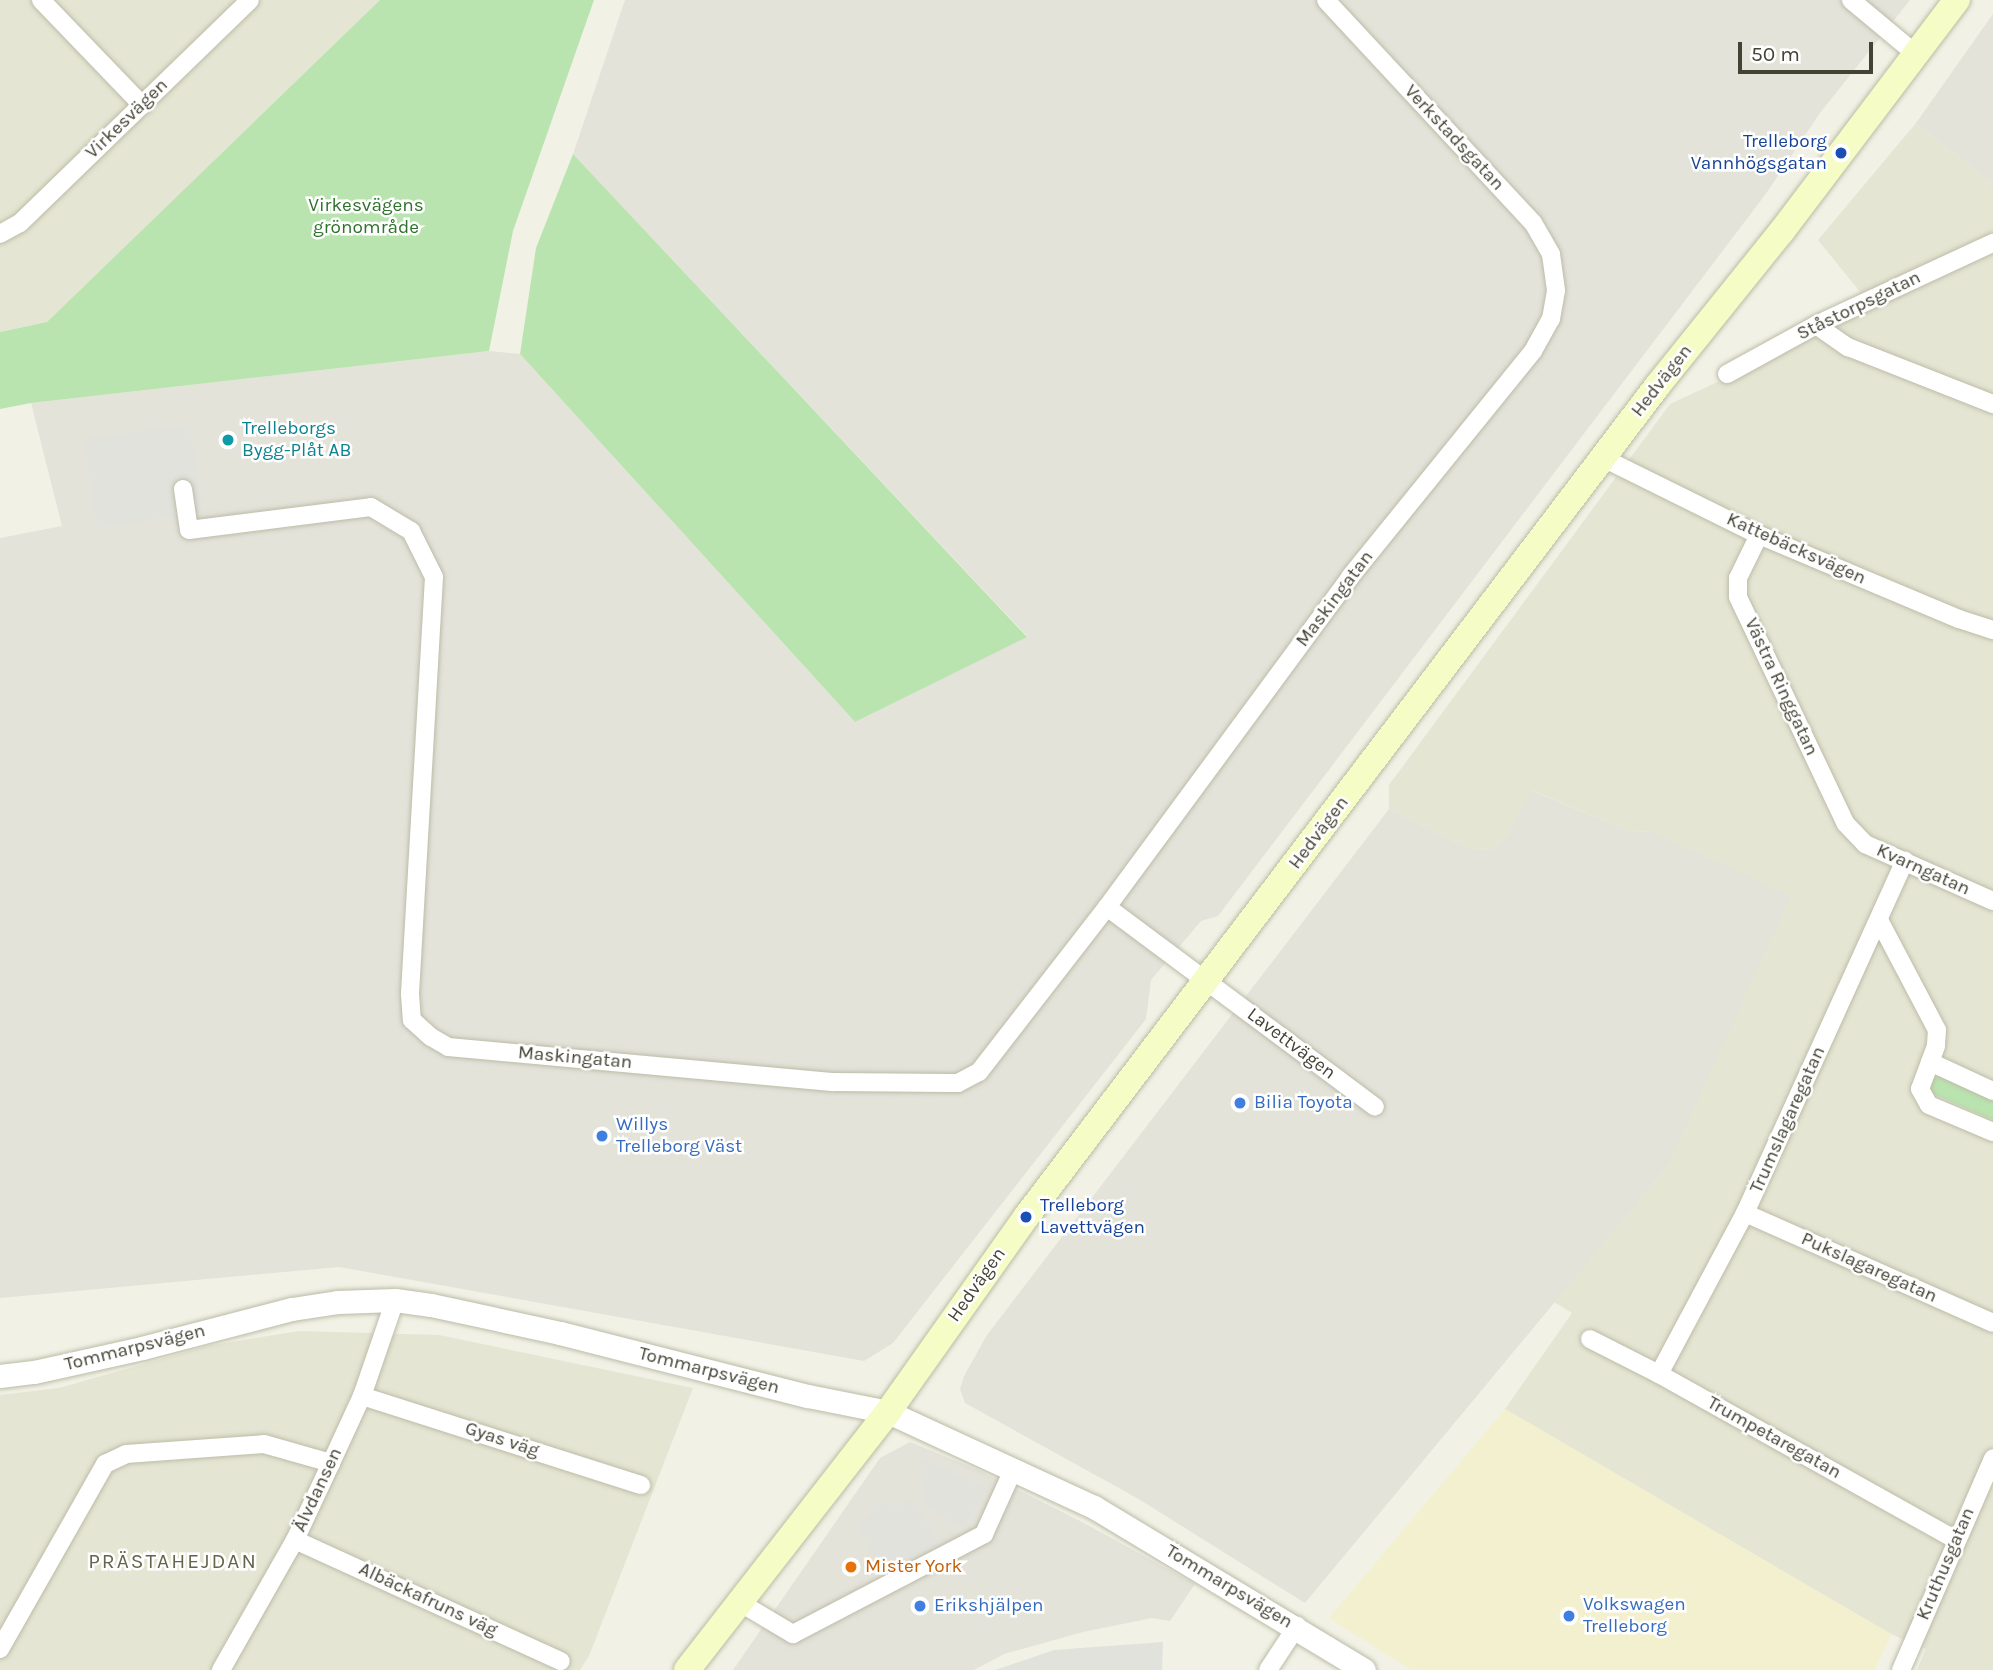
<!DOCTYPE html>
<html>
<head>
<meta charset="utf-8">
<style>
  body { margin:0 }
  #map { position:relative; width:1993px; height:1670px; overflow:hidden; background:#f1f1e5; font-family:Karla,sans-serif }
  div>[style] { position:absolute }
  .residential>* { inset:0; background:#e5e5d3 }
  .commercial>* { inset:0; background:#f3f0d0 }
  .industrial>* { inset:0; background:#e4e3da }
  .green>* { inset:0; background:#bae4af }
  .parking>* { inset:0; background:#e2e2dd; transform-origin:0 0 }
  .roads { filter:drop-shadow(0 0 2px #bcbca8) drop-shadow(0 0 2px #bcbca8) }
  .minor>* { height:18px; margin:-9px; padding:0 9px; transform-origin:9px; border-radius:9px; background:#fff }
  .tertiary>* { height:23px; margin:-11.5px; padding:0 11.5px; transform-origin:11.5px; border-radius:11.5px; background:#fff }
  .secondary>* { height:26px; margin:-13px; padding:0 13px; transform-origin:13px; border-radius:13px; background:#f6fcc5 }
  .dots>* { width:19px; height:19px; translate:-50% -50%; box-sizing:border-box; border:4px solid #fff; border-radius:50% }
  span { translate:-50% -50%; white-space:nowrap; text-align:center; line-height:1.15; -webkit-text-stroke:5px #fff; paint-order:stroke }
  .street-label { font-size:19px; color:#434335 }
  .transit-label { font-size:19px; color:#164399 }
  .right { translate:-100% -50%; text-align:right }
  .left { translate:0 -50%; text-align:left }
  .park-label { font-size:19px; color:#2e722b }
  .culture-label { font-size:19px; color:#0d838f }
  .shop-label { font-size:19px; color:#366cbe }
  .food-label { font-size:19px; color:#c56008 }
  .neighbourhood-label { font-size:21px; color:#66644d; letter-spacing:2px }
  .scale { position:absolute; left:1738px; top:42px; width:135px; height:32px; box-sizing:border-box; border:4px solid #434335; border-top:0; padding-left:9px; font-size:21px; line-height:24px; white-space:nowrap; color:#434335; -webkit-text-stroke:5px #fff; paint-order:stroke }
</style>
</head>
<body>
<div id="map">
  <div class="residential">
    <i style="clip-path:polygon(0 0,380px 0,47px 322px,0 332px)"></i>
    <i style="clip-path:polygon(1916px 123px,1993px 184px,1993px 1670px,1917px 1670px,1926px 1649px,1891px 1634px,1505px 1409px,1572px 1313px,1554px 1302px,1667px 1167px,1651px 831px,1632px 832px,1531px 790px,1507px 835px,1494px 849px,1473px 850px,1389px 809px,1389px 785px,1670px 404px,1874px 309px,1818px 240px)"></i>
    <i style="clip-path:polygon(299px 1331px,439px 1335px,693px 1388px,589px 1656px,580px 1670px,0 1670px,0 1395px,59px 1388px,207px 1346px)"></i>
  </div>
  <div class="commercial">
    <i style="clip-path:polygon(1505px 1409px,1891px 1634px,1875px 1670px,1411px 1670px,1329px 1618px)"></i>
  </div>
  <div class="industrial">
    <i style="clip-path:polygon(625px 0,1910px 0,1820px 113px,1765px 195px,1218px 916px,1201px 921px,1151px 980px,1146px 1019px,893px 1343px,864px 1361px,339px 1267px,0 1298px,0 538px,62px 526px,31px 403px,489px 351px,520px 354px,855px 722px,1027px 636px,573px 154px)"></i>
    <i style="clip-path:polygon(1993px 14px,1993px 184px,1916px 123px)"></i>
    <i style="clip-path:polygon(1530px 790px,1632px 832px,1651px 831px,1791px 896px,1667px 1167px,1305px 1603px,1137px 1498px,965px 1403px,960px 1389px,964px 1376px,987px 1335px,1389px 809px,1473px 850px,1494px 849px,1507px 835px)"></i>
    <i style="clip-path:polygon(910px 1442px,978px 1470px,1082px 1522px,1195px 1584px,1170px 1621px,1152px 1618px,1083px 1632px,1004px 1654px,974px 1670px,733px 1670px,880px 1458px)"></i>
  </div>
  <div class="green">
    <i style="clip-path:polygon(380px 0,594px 0,513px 231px,489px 351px,31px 403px,0 409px,0 332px,47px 322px)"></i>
    <i style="clip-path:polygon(573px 154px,1027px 637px,855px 722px,520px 354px,536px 248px)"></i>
    <i style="clip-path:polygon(1940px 1076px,1993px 1099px,1993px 1120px,1933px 1094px,1928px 1087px,1932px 1079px)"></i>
  </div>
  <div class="parking">
    <i style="left:190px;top:424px;width:90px;height:107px;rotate:82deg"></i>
    <i style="clip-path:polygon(924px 1459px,987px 1488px,965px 1528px,925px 1507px,920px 1471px)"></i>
    <i style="clip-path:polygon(913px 1499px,939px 1542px,881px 1574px,857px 1523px,871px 1515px,868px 1509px,877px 1504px,903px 1505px)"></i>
    <i style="clip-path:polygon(1163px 1642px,1162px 1670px,995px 1670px,1054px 1650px)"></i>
  </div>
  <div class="roads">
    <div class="minor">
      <i style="left:41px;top:0;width:146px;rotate:46.1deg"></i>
      <i style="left:1851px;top:0;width:86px;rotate:39.8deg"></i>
      <i style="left:0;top:234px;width:23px;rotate:-29deg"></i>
      <i style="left:20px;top:223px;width:320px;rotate:-44.1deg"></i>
      <i style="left:1816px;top:325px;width:39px;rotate:35deg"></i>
      <i style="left:1848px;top:347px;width:156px;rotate:21.5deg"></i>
      <i style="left:1727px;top:374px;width:102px;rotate:-28.8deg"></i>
      <i style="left:1816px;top:325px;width:195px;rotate:-24.9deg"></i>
      <i style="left:1603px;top:458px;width:174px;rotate:26.3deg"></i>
      <i style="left:1759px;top:535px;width:217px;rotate:22.8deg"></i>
      <i style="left:1959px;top:619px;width:36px;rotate:18deg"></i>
      <i style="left:183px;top:489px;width:41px;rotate:81.7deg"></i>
      <i style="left:189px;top:530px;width:183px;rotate:-7.2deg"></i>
      <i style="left:371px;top:507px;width:47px;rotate:31deg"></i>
      <i style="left:411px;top:531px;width:51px;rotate:63.4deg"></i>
      <i style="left:434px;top:577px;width:418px;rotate:93.3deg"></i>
      <i style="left:410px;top:994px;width:26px;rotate:86deg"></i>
      <i style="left:412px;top:1020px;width:25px;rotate:42deg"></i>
      <i style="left:431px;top:1037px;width:20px;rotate:30deg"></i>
      <i style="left:448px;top:1047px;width:388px;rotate:5.2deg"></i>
      <i style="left:834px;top:1082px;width:124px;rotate:0.5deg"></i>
      <i style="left:958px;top:1083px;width:24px;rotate:-28deg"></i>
      <i style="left:979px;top:1072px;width:209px;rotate:-52.2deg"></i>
      <i style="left:1107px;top:907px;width:410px;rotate:-53.6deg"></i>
      <i style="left:1350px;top:577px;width:291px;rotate:-51deg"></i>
      <i style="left:1533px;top:351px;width:37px;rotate:-61deg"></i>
      <i style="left:1551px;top:319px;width:29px;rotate:-80deg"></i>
      <i style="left:1556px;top:290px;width:36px;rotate:-98deg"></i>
      <i style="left:1551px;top:254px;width:36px;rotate:-120deg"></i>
      <i style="left:1533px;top:223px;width:304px;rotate:-132.9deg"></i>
      <i style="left:1759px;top:535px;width:48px;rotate:116deg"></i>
      <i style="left:1738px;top:578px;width:19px;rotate:90deg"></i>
      <i style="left:1738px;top:597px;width:251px;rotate:64.6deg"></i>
      <i style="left:1846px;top:824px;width:28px;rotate:46deg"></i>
      <i style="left:1865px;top:844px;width:140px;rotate:24deg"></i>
      <i style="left:1107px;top:907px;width:334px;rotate:36.7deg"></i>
      <i style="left:1879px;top:920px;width:124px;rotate:62.2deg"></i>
      <i style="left:1937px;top:1030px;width:16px;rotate:94deg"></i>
      <i style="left:1936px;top:1046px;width:46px;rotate:110.4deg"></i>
      <i style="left:1920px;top:1089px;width:18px;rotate:61deg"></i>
      <i style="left:1929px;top:1105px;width:69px;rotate:22.9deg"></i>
      <i style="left:1930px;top:1062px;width:69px;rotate:24.7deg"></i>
      <i style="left:1745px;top:1213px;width:271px;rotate:23.9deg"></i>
      <i style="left:1590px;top:1339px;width:77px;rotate:26.9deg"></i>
      <i style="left:1659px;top:1374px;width:340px;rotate:29.2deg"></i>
      <i style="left:1659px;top:1374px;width:183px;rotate:-61.9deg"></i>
      <i style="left:1745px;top:1213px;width:387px;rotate:-65.6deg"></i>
      <i style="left:362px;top:1396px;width:293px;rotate:17.7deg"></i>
      <i style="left:295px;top:1540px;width:292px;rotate:24.5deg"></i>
      <i style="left:739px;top:1602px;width:63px;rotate:30.7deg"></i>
      <i style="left:793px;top:1634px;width:216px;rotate:-27.6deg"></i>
      <i style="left:984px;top:1534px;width:70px;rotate:-65.6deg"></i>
      <i style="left:0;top:1649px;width:213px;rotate:-60.4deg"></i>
      <i style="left:105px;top:1464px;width:23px;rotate:-25deg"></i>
      <i style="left:126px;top:1454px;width:138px;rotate:-4.1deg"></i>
      <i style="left:264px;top:1444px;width:70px;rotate:15.8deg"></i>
      <i style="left:221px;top:1670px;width:150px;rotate:-60.4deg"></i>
      <i style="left:295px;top:1540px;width:85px;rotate:-64.9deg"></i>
      <i style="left:331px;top:1463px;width:74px;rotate:-65.2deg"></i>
      <i style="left:362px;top:1396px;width:102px;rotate:-71deg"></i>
      <i style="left:1268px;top:1670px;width:53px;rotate:-56.6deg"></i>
      <i style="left:1901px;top:1670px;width:231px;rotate:-66.5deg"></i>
    </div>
    <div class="tertiary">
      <i style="left:0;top:1376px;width:34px;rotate:-7deg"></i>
      <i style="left:34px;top:1372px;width:111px;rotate:-12.5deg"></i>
      <i style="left:142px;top:1348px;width:155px;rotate:-14.6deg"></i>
      <i style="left:292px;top:1309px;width:47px;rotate:-8.7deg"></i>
      <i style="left:338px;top:1302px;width:57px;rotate:-2deg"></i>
      <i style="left:395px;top:1300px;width:36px;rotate:8deg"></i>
      <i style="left:431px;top:1305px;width:132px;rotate:12.2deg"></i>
      <i style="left:560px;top:1333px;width:256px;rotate:14.3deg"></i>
      <i style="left:808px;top:1396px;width:82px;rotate:11.3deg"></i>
      <i style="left:888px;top:1412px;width:227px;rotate:24.8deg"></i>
      <i style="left:1094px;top:1507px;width:315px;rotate:31.1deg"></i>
    </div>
    <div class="secondary">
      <i style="left:687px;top:1670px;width:327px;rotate:-52.1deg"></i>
      <i style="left:888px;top:1412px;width:239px;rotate:-54.7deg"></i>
      <i style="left:1026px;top:1217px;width:1045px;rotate:-52.78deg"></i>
      <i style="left:1658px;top:385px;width:198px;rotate:-51.2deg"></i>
      <i style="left:1782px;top:231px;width:290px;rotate:-52.9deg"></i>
    </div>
  </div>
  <div class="dots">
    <i style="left:1841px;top:153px;background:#1a4fb4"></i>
    <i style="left:228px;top:440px;background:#0f9aa8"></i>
    <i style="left:1240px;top:1103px;background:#3f7fe0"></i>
    <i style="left:602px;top:1136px;background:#3f7fe0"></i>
    <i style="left:1026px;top:1217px;background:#1a4fb4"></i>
    <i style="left:851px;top:1567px;background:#e8710a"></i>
    <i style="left:920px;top:1606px;background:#3f7fe0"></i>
    <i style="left:1569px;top:1616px;background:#3f7fe0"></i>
  </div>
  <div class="street-label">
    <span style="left:127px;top:119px;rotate:-44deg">Virkesvägen</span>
    <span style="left:1454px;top:138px;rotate:47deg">Verkstadsgatan</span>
    <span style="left:1859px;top:306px;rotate:-26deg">Ståstorpsgatan</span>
    <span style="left:1662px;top:381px;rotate:-52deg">Hedvägen</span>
    <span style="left:1796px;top:549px;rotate:24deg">Kattebäcksvägen</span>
    <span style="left:1335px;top:599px;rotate:-53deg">Maskingatan</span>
    <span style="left:1781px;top:687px;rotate:65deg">Västra Ringgatan</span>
    <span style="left:1319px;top:833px;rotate:-53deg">Hedvägen</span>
    <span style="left:1923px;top:870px;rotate:24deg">Kvarngatan</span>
    <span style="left:1291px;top:1044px;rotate:37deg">Lavettvägen</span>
    <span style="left:575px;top:1058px;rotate:5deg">Maskingatan</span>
    <span style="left:1788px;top:1120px;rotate:-66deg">Trumslagaregatan</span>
    <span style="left:1869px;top:1268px;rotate:24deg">Pukslagaregatan</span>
    <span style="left:977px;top:1285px;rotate:-55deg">Hedvägen</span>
    <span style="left:135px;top:1348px;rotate:-14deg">Tommarpsvägen</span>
    <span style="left:709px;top:1371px;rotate:14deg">Tommarpsvägen</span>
    <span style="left:1774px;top:1438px;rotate:29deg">Trumpetaregatan</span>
    <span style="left:502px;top:1440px;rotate:18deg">Gyas väg</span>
    <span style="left:318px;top:1490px;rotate:-65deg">Älvdansen</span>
    <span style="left:1946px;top:1564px;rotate:-67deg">Kruthusgatan</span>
    <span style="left:1229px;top:1587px;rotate:31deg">Tommarpsvägen</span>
    <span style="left:428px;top:1600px;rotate:25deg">Albäckafruns väg</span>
  </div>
  <div class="transit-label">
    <span class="right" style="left:1827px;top:153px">Trelleborg<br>Vannhögsgatan</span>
    <span class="left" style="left:1040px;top:1217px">Trelleborg<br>Lavettvägen</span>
  </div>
  <div class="park-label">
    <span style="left:366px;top:217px">Virkesvägens<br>grönområde</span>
  </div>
  <div class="culture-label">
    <span class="left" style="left:242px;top:440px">Trelleborgs<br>Bygg-Plåt AB</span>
  </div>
  <div class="shop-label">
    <span class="left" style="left:1254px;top:1103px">Bilia Toyota</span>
    <span class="left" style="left:616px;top:1136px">Willys<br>Trelleborg Väst</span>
    <span class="left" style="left:1583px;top:1616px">Volkswagen<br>Trelleborg</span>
    <span class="left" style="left:934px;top:1606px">Erikshjälpen</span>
  </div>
  <div class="food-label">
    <span class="left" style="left:865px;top:1567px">Mister York</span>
  </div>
  <div class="neighbourhood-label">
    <span style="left:173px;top:1561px">PRÄSTAHEJDAN</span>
  </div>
  <div class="scale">50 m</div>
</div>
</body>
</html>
